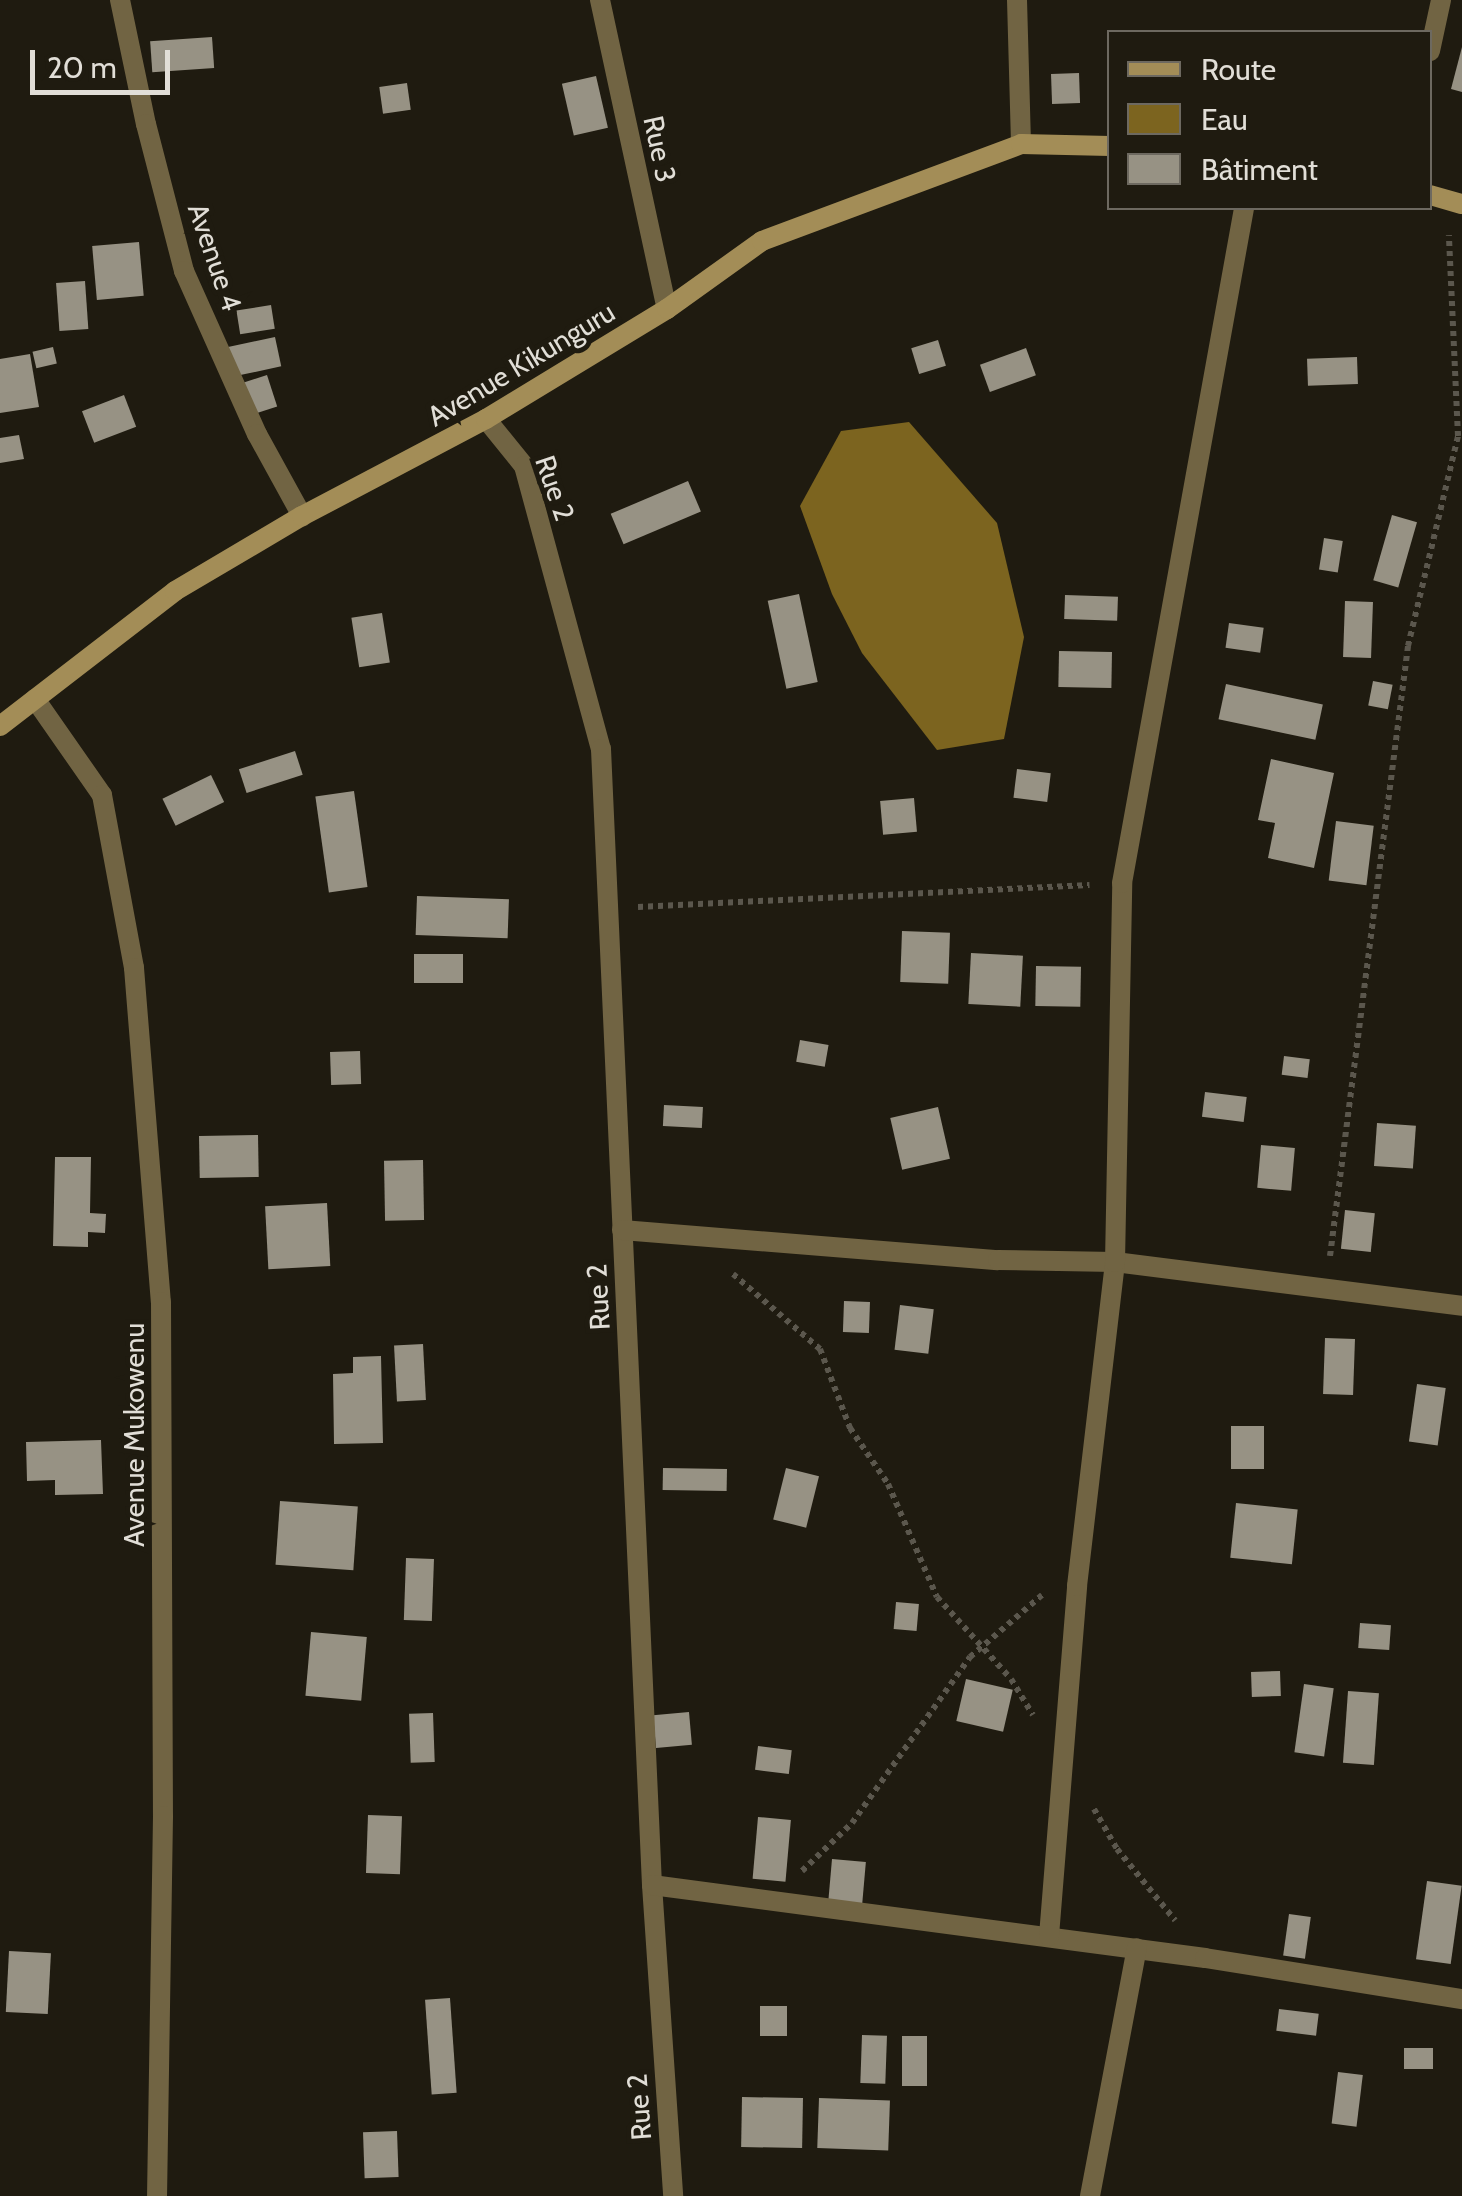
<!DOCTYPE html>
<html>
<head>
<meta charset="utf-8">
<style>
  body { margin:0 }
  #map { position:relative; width:1462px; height:2196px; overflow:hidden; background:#1f1b10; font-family:Cabin,sans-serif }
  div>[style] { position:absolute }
  .water>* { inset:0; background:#7c641f }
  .building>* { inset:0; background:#979284; transform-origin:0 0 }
  .path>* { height:6px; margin-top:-3px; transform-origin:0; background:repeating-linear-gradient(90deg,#5b574d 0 5px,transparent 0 10px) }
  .street>* { height:20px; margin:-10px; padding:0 10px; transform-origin:10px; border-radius:10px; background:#716443 }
  .secondary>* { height:20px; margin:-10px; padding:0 10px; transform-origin:10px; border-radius:10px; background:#a38d57 }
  span { translate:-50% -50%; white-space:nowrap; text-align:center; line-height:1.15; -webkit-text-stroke:10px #1f1b10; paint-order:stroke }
  .street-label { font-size:28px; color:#e1ded7 }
  .legend { position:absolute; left:1107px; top:30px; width:325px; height:180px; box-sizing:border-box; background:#1f1b10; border:2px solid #6d6960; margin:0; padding:12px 18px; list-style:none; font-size:30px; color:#e1ded7 }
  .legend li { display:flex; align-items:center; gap:20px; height:50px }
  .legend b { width:50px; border:2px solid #6d6960 }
  .scale { position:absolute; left:30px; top:50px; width:140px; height:45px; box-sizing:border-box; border:5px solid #e1ded7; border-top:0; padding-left:12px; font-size:30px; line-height:35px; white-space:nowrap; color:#e1ded7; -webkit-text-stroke:8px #1f1b10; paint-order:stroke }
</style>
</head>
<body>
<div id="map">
  <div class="water">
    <i style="clip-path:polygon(909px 422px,997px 523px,1024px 637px,1004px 739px,937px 750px,862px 653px,832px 594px,800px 506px,841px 431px)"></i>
  </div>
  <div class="building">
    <i style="left:212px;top:37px;width:31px;height:62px;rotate:86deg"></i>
    <i style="clip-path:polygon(1462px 47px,1462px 92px,1451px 89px)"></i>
    <i style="left:1079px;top:73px;width:30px;height:28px;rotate:88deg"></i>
    <i style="left:596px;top:76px;width:53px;height:35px;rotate:77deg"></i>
    <i style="left:407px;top:83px;width:27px;height:28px;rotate:82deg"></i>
    <i style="left:139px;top:242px;width:54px;height:47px;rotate:85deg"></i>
    <i style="left:85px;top:281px;width:48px;height:29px;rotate:86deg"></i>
    <i style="left:271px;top:305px;width:24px;height:35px;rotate:81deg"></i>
    <i style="left:275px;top:337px;width:30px;height:48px;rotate:78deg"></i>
    <i style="left:938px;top:340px;width:27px;height:28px;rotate:73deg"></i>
    <i style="left:53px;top:347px;width:17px;height:21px;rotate:77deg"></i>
    <i style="left:1026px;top:348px;width:29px;height:49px;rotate:70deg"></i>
    <i style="clip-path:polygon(30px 354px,39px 407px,0 413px,0 359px)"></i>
    <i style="left:1357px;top:357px;width:27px;height:50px;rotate:88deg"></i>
    <i style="left:267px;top:375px;width:33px;height:26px;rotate:72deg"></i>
    <i style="left:124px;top:395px;width:34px;height:45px;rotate:69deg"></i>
    <i style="clip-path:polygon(19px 435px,24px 459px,0 463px,0 438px)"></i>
    <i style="left:688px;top:481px;width:33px;height:84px;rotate:67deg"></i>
    <i style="left:1392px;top:515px;width:26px;height:68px;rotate:16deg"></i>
    <i style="left:1324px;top:538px;width:19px;height:32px;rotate:9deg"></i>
    <i style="left:799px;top:594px;width:90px;height:32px;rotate:78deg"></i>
    <i style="left:1065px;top:595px;width:53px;height:24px;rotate:2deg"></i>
    <i style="left:1345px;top:601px;width:28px;height:56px;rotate:2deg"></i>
    <i style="left:382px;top:613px;width:50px;height:31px;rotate:81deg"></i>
    <i style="left:1229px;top:623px;width:35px;height:25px;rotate:8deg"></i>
    <i style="left:1059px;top:651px;width:53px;height:36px;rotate:1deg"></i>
    <i style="left:1373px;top:681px;width:20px;height:25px;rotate:11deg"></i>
    <i style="left:1226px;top:684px;width:99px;height:36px;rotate:12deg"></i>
    <i style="left:295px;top:751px;width:25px;height:59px;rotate:72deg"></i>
    <i style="clip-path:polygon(1271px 759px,1334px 773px,1314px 868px,1268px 858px,1275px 823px,1258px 820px)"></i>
    <i style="left:1017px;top:769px;width:34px;height:29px;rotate:7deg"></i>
    <i style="left:211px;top:775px;width:30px;height:54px;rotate:64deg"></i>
    <i style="left:354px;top:791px;width:97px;height:39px;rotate:82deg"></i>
    <i style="left:914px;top:798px;width:34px;height:34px;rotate:85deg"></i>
    <i style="left:1336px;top:821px;width:38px;height:60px;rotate:7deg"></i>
    <i style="left:417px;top:896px;width:92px;height:39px;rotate:2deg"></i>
    <i style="left:902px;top:931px;width:48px;height:51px;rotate:2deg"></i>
    <i style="left:971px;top:953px;width:52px;height:51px;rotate:3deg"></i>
    <i style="left:463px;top:954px;width:29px;height:49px;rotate:90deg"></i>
    <i style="left:1036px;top:966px;width:45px;height:40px;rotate:1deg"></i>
    <i style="left:800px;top:1040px;width:29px;height:22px;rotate:10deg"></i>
    <i style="left:360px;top:1051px;width:33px;height:30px;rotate:88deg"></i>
    <i style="left:1284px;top:1056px;width:26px;height:19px;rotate:7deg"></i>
    <i style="left:1205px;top:1092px;width:42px;height:25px;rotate:7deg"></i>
    <i style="left:664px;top:1105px;width:39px;height:21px;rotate:3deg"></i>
    <i style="left:938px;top:1107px;width:53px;height:49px;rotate:77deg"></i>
    <i style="left:1377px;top:1123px;width:39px;height:43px;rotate:4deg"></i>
    <i style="left:258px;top:1135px;width:42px;height:59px;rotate:89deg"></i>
    <i style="left:1261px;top:1145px;width:34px;height:43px;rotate:5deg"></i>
    <i style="clip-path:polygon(55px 1157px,91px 1157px,90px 1213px,106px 1214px,105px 1233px,88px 1232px,88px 1247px,53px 1246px)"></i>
    <i style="left:423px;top:1160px;width:60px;height:39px;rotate:89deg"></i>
    <i style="left:327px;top:1203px;width:63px;height:62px;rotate:87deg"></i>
    <i style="left:1345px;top:1210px;width:30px;height:39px;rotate:6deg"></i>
    <i style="left:844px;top:1301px;width:26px;height:31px;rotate:2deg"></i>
    <i style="left:900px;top:1305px;width:34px;height:45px;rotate:7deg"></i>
    <i style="left:1325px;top:1338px;width:30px;height:56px;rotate:2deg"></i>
    <i style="left:423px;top:1344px;width:56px;height:29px;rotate:87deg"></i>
    <i style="clip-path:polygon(381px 1356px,383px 1443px,334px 1444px,333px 1374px,353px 1373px,353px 1357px)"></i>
    <i style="left:1417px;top:1384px;width:29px;height:58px;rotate:8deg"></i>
    <i style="left:1231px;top:1426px;width:33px;height:43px"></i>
    <i style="clip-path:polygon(101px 1440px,103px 1494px,55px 1495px,55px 1480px,27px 1481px,26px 1442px)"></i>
    <i style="left:663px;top:1468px;width:64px;height:22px;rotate:1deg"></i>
    <i style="left:786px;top:1468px;width:34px;height:53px;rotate:14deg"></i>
    <i style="left:280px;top:1501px;width:78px;height:64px;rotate:4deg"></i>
    <i style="left:1236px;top:1503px;width:62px;height:55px;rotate:6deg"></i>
    <i style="left:406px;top:1558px;width:28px;height:62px;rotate:2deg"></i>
    <i style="left:896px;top:1602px;width:23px;height:27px;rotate:5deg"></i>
    <i style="left:1360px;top:1623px;width:31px;height:25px;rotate:4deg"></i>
    <i style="left:311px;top:1632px;width:56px;height:64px;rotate:5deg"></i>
    <i style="left:1280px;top:1671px;width:25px;height:29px;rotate:88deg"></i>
    <i style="left:966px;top:1679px;width:48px;height:43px;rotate:13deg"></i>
    <i style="left:1304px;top:1684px;width:30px;height:69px;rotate:8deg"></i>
    <i style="left:1348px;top:1691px;width:31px;height:72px;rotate:4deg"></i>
    <i style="left:689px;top:1712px;width:33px;height:36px;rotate:85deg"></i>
    <i style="left:433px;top:1713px;width:49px;height:24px;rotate:88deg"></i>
    <i style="left:758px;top:1746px;width:34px;height:24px;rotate:7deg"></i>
    <i style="left:368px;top:1815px;width:34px;height:58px;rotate:2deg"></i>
    <i style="left:758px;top:1817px;width:33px;height:62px;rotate:5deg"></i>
    <i style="left:832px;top:1859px;width:34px;height:46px;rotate:5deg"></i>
    <i style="left:1427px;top:1881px;width:35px;height:79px;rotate:8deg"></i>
    <i style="left:1289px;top:1914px;width:22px;height:42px;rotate:8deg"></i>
    <i style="left:9px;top:1951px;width:42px;height:61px;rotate:3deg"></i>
    <i style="left:450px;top:1998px;width:95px;height:25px;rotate:86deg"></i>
    <i style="left:760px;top:2006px;width:27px;height:30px"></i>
    <i style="left:1279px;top:2009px;width:40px;height:22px;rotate:7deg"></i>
    <i style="left:862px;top:2035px;width:25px;height:48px;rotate:2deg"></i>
    <i style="left:902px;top:2036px;width:25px;height:50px"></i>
    <i style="left:1433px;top:2048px;width:21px;height:29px;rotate:90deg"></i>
    <i style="left:1338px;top:2072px;width:25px;height:52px;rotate:7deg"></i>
    <i style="left:742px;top:2097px;width:61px;height:50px;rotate:1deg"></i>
    <i style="left:819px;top:2098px;width:71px;height:50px;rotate:2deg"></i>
    <i style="left:397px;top:2131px;width:46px;height:34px;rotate:88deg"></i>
  </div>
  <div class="path">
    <i style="left:638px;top:907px;width:452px;rotate:-2.8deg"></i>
    <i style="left:1330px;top:1256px;width:615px;rotate:-82.71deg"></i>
    <i style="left:1408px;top:646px;width:216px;rotate:-76.6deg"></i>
    <i style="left:1458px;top:436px;width:201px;rotate:-92.6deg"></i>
    <i style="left:733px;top:1274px;width:115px;rotate:40.8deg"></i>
    <i style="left:820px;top:1349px;width:85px;rotate:69.2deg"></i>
    <i style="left:850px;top:1428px;width:68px;rotate:55.8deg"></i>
    <i style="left:888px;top:1484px;width:123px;rotate:66.6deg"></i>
    <i style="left:937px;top:1597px;width:110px;rotate:47.9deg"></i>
    <i style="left:1011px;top:1679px;width:42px;rotate:58.6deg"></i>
    <i style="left:1094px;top:1809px;width:46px;rotate:60.1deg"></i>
    <i style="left:1117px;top:1849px;width:92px;rotate:50.8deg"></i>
    <i style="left:802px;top:1871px;width:69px;rotate:-43.8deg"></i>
    <i style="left:852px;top:1823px;width:204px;rotate:-54.6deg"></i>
    <i style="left:970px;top:1657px;width:95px;rotate:-40.7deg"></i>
  </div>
  <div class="street">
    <i style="left:120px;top:0;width:127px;rotate:78.2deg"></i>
    <i style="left:146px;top:124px;width:152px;rotate:75.5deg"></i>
    <i style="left:184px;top:271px;width:179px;rotate:65.9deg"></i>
    <i style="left:257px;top:434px;width:94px;rotate:61.2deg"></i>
    <i style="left:600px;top:0;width:316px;rotate:77.8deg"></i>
    <i style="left:1017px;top:0;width:144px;rotate:88.4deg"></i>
    <i style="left:1430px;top:51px;width:52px;rotate:-77.8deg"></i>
    <i style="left:486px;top:419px;width:60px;rotate:51deg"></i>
    <i style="left:524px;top:466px;width:293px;rotate:74.8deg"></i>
    <i style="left:601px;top:749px;width:1137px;rotate:87.43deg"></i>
    <i style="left:652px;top:1885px;width:312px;rotate:86.1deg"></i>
    <i style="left:35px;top:699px;width:117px;rotate:55.1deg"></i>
    <i style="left:102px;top:795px;width:176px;rotate:79.5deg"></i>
    <i style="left:134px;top:968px;width:335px;rotate:85.4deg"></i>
    <i style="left:161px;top:1302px;width:514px;rotate:89.78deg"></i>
    <i style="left:163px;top:1816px;width:380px;rotate:90.9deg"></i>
    <i style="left:622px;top:1230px;width:377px;rotate:4.6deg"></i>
    <i style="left:998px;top:1260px;width:117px;rotate:1deg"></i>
    <i style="left:1115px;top:1262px;width:350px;rotate:7.2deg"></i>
    <i style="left:652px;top:1885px;width:558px;rotate:7.52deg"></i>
    <i style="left:1205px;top:1958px;width:260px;rotate:9.1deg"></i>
    <i style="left:1049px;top:1936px;width:351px;rotate:-85.4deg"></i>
    <i style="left:1077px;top:1586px;width:326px;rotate:-83.3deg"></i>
    <i style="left:1115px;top:1262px;width:379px;rotate:-88.9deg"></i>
    <i style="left:1122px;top:883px;width:686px;rotate:-79.75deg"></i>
    <i style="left:1090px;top:2196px;width:252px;rotate:-79.3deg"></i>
  </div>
  <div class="secondary">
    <i style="left:1430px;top:195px;width:33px;rotate:16deg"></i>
    <i style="left:0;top:726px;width:221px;rotate:-37.6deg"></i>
    <i style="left:175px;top:591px;width:147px;rotate:-30.6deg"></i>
    <i style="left:302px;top:516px;width:208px;rotate:-27.8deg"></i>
    <i style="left:486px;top:419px;width:212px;rotate:-31.3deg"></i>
    <i style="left:667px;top:309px;width:117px;rotate:-35.6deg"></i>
    <i style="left:762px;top:241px;width:277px;rotate:-20.5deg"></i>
    <i style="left:1021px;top:144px;width:89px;rotate:1.3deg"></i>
  </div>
  <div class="street-label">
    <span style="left:660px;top:149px;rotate:78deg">Rue 3</span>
    <span style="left:215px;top:257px;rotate:71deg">Avenue 4</span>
    <span style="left:521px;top:364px;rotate:-31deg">Avenue Kikunguru</span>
    <span style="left:555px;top:488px;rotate:71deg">Rue 2</span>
    <span style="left:598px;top:1297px;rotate:-93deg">Rue 2</span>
    <span style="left:134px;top:1435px;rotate:-90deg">Avenue Mukowenu</span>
    <span style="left:639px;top:2107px;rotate:-94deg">Rue 2</span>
  </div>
  <ul class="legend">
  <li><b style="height:12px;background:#a38d57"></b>Route</li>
  <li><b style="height:28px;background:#7c641f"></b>Eau</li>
  <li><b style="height:28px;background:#979284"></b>Bâtiment</li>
  </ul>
  <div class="scale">20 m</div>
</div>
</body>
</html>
